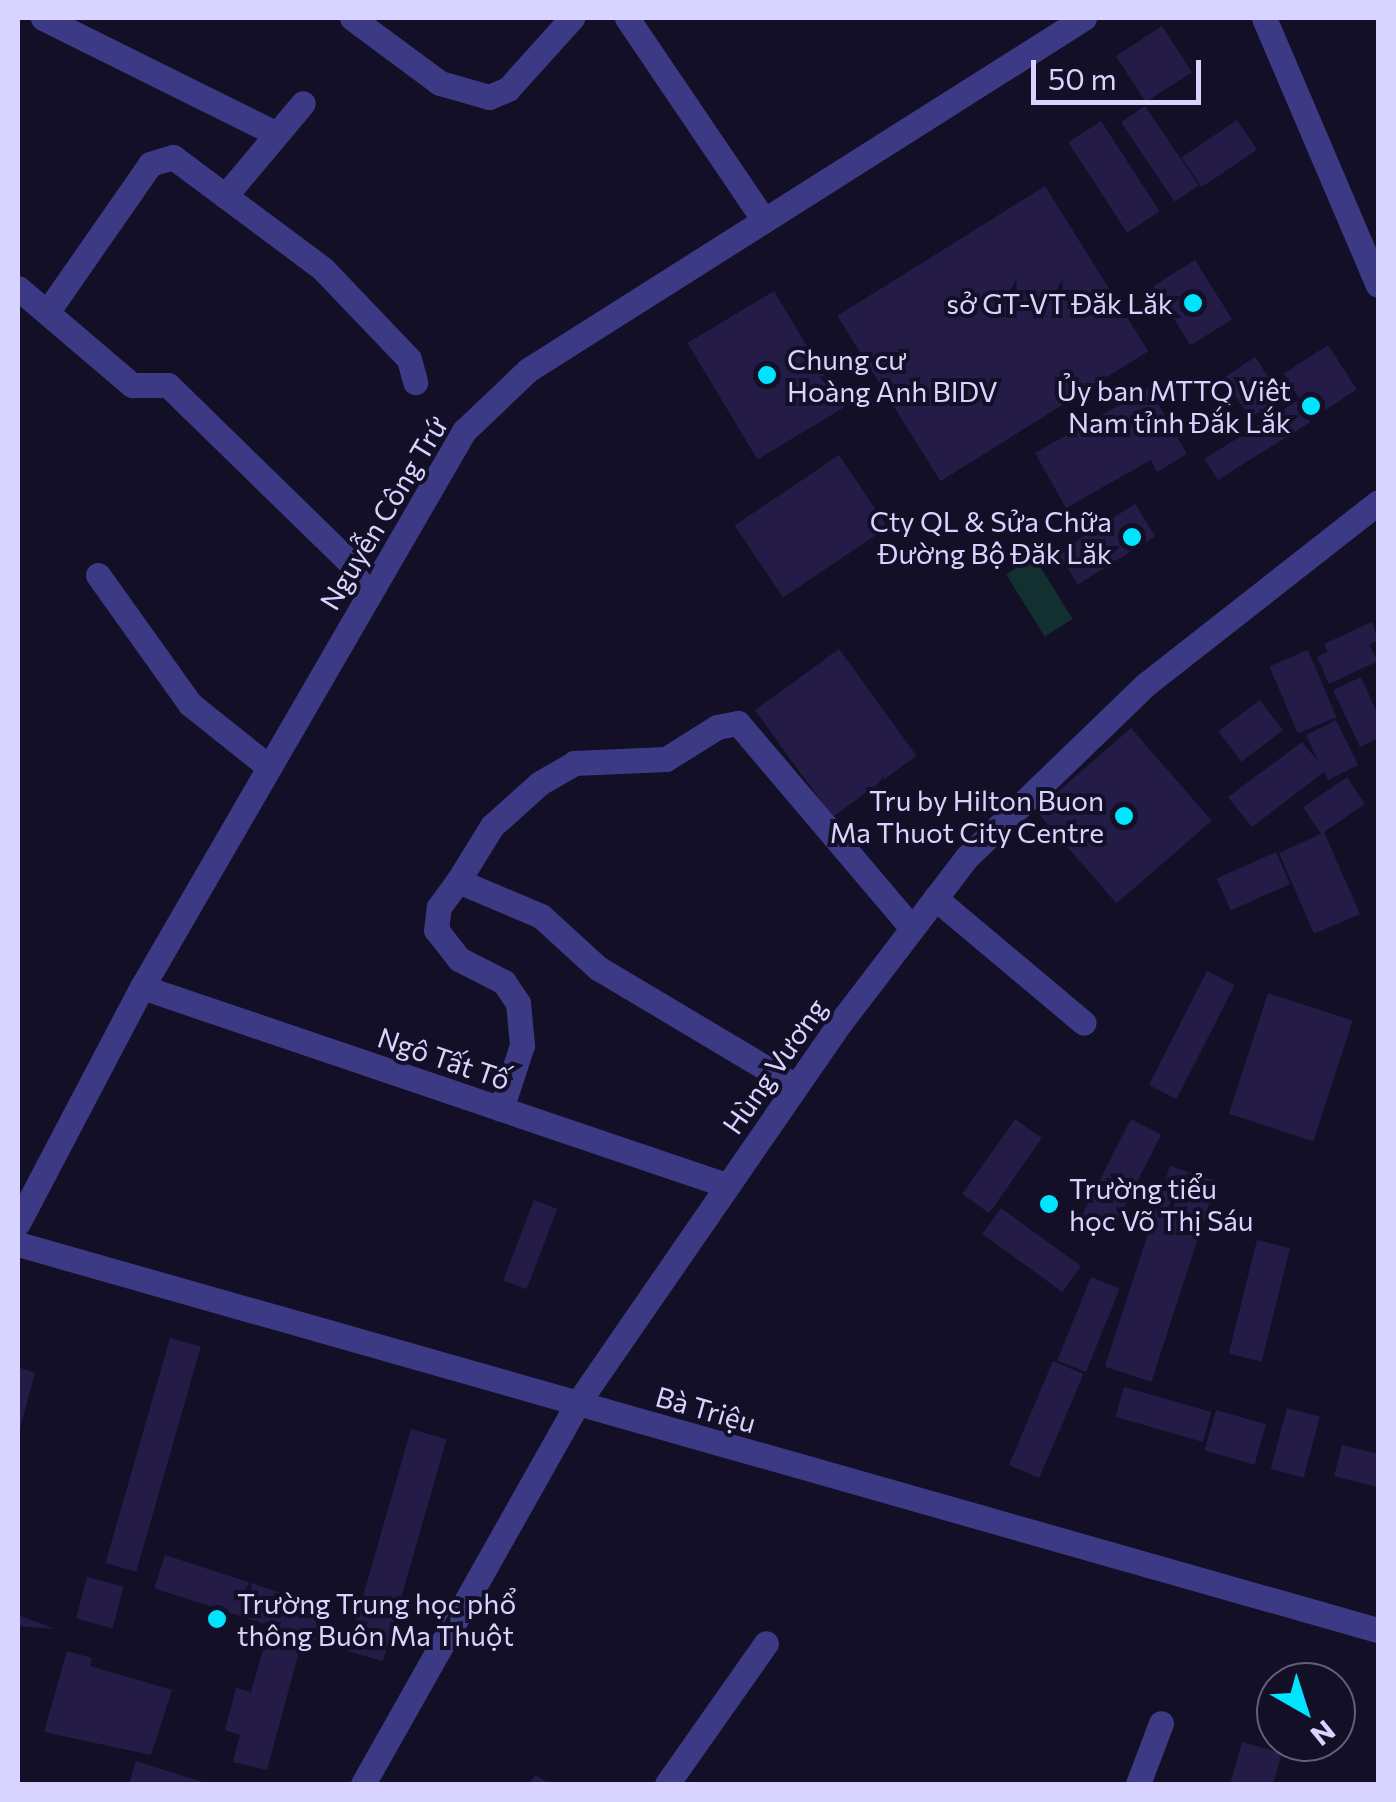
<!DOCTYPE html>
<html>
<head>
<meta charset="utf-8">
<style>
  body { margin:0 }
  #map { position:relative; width:1396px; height:1802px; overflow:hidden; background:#130f26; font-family:Commissioner,sans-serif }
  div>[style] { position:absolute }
  .green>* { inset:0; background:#12302f; transform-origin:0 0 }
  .building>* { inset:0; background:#241b47; transform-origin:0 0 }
  .minor>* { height:25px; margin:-12.5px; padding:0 12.5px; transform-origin:12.5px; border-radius:12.5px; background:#3d3a85 }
  .dots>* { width:28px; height:28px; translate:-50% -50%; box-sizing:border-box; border:5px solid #130f26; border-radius:50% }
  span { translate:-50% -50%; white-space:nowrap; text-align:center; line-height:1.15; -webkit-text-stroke:8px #130f26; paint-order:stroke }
  .poi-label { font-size:28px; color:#d9d4ff }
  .right { translate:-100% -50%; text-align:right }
  .left { translate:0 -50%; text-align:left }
  .street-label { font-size:28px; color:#d9d4ff }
  .frame { position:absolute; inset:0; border:20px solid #d9d4ff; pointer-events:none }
  .north { position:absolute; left:1256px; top:1662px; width:100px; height:100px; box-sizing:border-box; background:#130f26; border:2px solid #625e7d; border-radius:50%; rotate:141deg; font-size:28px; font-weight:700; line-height:40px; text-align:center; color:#d9d4ff }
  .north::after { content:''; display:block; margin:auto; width:35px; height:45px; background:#00e5ff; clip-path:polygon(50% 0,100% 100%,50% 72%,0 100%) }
  .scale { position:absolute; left:1031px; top:60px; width:170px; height:45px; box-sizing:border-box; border:5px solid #d9d4ff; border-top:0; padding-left:12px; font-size:30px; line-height:35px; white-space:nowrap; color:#d9d4ff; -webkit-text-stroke:8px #130f26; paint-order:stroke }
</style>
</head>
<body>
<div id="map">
  <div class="green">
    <i style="left:1034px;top:557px;width:73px;height:33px;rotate:58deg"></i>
  </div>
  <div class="building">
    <i style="left:1162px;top:26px;width:55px;height:55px;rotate:57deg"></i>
    <i style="left:1145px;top:106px;width:96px;height:29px;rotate:56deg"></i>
    <i style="left:1237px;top:120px;width:36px;height:67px;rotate:56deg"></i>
    <i style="left:1101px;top:121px;width:108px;height:39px;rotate:57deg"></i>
    <i style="left:1045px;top:186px;width:195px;height:245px;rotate:58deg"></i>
    <i style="left:1195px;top:260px;width:70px;height:49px;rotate:58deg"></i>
    <i style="left:774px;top:291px;width:136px;height:101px;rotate:59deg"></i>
    <i style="left:1328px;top:345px;width:53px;height:53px;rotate:57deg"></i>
    <i style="left:1255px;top:357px;width:48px;height:38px;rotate:56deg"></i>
    <i style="clip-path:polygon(1149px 388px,1187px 454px,1157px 472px,1151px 460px,1066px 508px,1035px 453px)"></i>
    <i style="left:1297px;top:401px;width:25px;height:109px;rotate:58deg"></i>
    <i style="left:839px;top:455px;width:87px;height:126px;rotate:56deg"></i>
    <i style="left:1135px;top:504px;width:38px;height:91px;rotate:58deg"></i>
    <i style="clip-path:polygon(1372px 622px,1378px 640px,1369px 645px,1378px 661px,1329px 684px,1317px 657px,1328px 652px,1324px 644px)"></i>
    <i style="left:839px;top:649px;width:132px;height:104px;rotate:54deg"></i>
    <i style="left:1308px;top:650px;width:73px;height:42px;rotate:67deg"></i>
    <i style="clip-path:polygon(1361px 677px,1378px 715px,1378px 738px,1360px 747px,1333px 690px)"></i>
    <i style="left:1260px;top:700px;width:38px;height:52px;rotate:53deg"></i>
    <i style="clip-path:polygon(1336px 720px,1358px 765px,1328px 780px,1324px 772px,1252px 827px,1228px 797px,1302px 742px,1318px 761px,1306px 735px)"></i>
    <i style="left:1131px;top:728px;width:123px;height:126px;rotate:49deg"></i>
    <i style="clip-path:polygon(1347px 777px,1365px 804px,1324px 832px,1360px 914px,1314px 934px,1279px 853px,1321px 834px,1303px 807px)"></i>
    <i style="left:1276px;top:852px;width:35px;height:65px;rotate:66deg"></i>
    <i style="left:1207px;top:971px;width:31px;height:128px;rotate:27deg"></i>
    <i style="left:1268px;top:993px;width:89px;height:127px;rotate:18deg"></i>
    <i style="left:1015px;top:1119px;width:33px;height:92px;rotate:35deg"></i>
    <i style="left:1131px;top:1119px;width:34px;height:108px;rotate:27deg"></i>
    <i style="left:1170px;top:1166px;width:49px;height:211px;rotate:18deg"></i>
    <i style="left:534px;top:1200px;width:25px;height:86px;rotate:21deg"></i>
    <i style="left:1001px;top:1208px;width:99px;height:32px;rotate:36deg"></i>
    <i style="left:1257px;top:1240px;width:34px;height:117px;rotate:14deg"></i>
    <i style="left:1091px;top:1277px;width:31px;height:90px;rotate:22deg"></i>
    <i style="left:170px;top:1338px;width:32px;height:234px;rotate:16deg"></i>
    <i style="left:1053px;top:1361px;width:33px;height:113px;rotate:23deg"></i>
    <i style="clip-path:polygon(18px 1367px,35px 1373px,19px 1432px,18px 1432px)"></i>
    <i style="left:1124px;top:1387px;width:91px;height:31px;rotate:16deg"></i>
    <i style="left:1287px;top:1408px;width:34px;height:63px;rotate:15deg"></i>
    <i style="left:1216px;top:1410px;width:52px;height:42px;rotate:16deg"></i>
    <i style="left:411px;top:1429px;width:37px;height:231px;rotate:16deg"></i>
    <i style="clip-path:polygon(1342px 1445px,1378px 1454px,1378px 1487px,1334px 1476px)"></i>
    <i style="left:165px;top:1555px;width:176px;height:35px;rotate:18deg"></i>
    <i style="left:87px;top:1577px;width:38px;height:43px;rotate:15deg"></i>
    <i style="clip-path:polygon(18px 1615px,53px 1628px,52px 1629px,18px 1626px)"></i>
    <i style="clip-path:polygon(266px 1639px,300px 1648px,267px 1770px,233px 1762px,240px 1735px,225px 1730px,236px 1688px,251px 1692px)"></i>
    <i style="clip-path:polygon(67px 1651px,92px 1658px,90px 1666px,172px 1690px,151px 1755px,44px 1732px)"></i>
    <i style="clip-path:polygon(1242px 1742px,1282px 1753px,1273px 1784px,1230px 1784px)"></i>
    <i style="clip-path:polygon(136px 1761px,209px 1784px,129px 1784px)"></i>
    <i style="clip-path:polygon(535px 1775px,550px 1784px,529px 1784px)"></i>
  </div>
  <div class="minor">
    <i style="left:43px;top:18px;width:261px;rotate:26.4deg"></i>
    <i style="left:352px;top:18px;width:109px;rotate:36.5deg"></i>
    <i style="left:440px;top:83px;width:51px;rotate:15.9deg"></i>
    <i style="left:489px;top:97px;width:21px;rotate:-23deg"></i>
    <i style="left:508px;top:89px;width:96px;rotate:-48deg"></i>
    <i style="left:627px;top:18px;width:244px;rotate:55.9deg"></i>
    <i style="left:1264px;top:18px;width:290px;rotate:66.9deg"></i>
    <i style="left:225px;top:196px;width:121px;rotate:-50deg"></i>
    <i style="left:18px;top:288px;width:150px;rotate:40.4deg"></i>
    <i style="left:132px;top:385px;width:36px"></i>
    <i style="left:168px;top:385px;width:288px;rotate:44.3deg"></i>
    <i style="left:48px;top:311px;width:179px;rotate:-55.2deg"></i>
    <i style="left:150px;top:164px;width:24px;rotate:-17deg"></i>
    <i style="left:173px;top:157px;width:187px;rotate:36.7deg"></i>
    <i style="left:323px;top:269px;width:124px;rotate:46.3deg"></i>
    <i style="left:409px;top:359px;width:24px;rotate:75deg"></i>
    <i style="left:98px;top:575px;width:158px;rotate:54.5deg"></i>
    <i style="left:190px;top:704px;width:101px;rotate:38.6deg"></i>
    <i style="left:458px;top:881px;width:65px;rotate:-58.3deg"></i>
    <i style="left:492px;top:826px;width:64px;rotate:-41.9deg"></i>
    <i style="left:540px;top:783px;width:39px;rotate:-30deg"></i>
    <i style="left:574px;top:763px;width:92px;rotate:-2.5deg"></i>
    <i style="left:666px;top:759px;width:60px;rotate:-32.1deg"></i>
    <i style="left:717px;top:727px;width:21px;rotate:-11deg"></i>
    <i style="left:738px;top:723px;width:269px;rotate:49.7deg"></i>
    <i style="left:935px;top:898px;width:194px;rotate:40deg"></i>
    <i style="left:142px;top:987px;width:617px;rotate:18.73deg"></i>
    <i style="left:501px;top:1109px;width:67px;rotate:-71.8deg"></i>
    <i style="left:522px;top:1045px;width:42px;rotate:-95.4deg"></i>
    <i style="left:518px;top:1003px;width:25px;rotate:-124deg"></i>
    <i style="left:504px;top:982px;width:51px;rotate:-152.9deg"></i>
    <i style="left:459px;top:959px;width:37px;rotate:-128deg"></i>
    <i style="left:436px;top:930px;width:23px;rotate:-83deg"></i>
    <i style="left:439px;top:907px;width:32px;rotate:-54deg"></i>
    <i style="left:458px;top:881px;width:90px;rotate:22.9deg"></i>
    <i style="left:541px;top:916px;width:77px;rotate:42.4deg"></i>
    <i style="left:598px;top:968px;width:230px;rotate:30.8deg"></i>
    <i style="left:18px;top:1223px;width:267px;rotate:-62.3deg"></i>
    <i style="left:142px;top:987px;width:643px;rotate:-59.92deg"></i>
    <i style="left:464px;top:431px;width:88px;rotate:-43.6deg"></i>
    <i style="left:528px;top:370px;width:658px;rotate:-32.34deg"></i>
    <i style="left:18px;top:1244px;width:1414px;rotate:15.85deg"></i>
    <i style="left:363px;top:1784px;width:436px;rotate:-60.6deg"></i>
    <i style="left:577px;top:1404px;width:463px;rotate:-55.4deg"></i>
    <i style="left:840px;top:1023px;width:208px;rotate:-52.6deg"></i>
    <i style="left:966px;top:858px;width:249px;rotate:-44deg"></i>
    <i style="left:1145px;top:685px;width:296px;rotate:-38.1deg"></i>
    <i style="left:667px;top:1784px;width:172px;rotate:-54.9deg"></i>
    <i style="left:1138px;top:1784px;width:65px;rotate:-69.3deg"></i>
  </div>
  <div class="dots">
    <i style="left:1193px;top:303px;background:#00e5ff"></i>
    <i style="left:767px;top:375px;background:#00e5ff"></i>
    <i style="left:1311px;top:406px;background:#00e5ff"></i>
    <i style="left:1132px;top:537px;background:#00e5ff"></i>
    <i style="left:1124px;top:816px;background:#00e5ff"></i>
    <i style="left:1049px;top:1204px;background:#00e5ff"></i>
    <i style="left:217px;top:1619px;background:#00e5ff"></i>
  </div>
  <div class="poi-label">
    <span class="right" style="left:1173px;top:303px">sở GT-VT Đăk Lăk</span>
    <span class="left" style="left:787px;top:375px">Chung cư<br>Hoàng Anh BIDV</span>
    <span class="right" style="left:1291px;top:406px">Ủy ban MTTQ Việt<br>Nam tỉnh Đắk Lắk</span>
    <span class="right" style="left:1112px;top:537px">Cty QL &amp; Sửa Chữa<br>Đường Bộ Đăk Lăk</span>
    <span class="right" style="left:1104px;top:816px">Tru by Hilton Buon<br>Ma Thuot City Centre</span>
    <span class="left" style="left:1069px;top:1204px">Trường tiểu<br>học Võ Thị Sáu</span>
    <span class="left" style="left:237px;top:1619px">Trường Trung học phổ<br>thông Buôn Ma Thuột</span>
  </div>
  <div class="street-label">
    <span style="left:383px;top:513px;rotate:-59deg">Nguyễn Công Trứ</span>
    <span style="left:444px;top:1058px;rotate:19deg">Ngô Tất Tố</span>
    <span style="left:774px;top:1066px;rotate:-55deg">Hùng Vương</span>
    <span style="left:706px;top:1409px;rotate:16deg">Bà Triệu</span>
  </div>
  <div class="frame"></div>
  <div class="north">N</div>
  <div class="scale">50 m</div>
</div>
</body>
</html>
